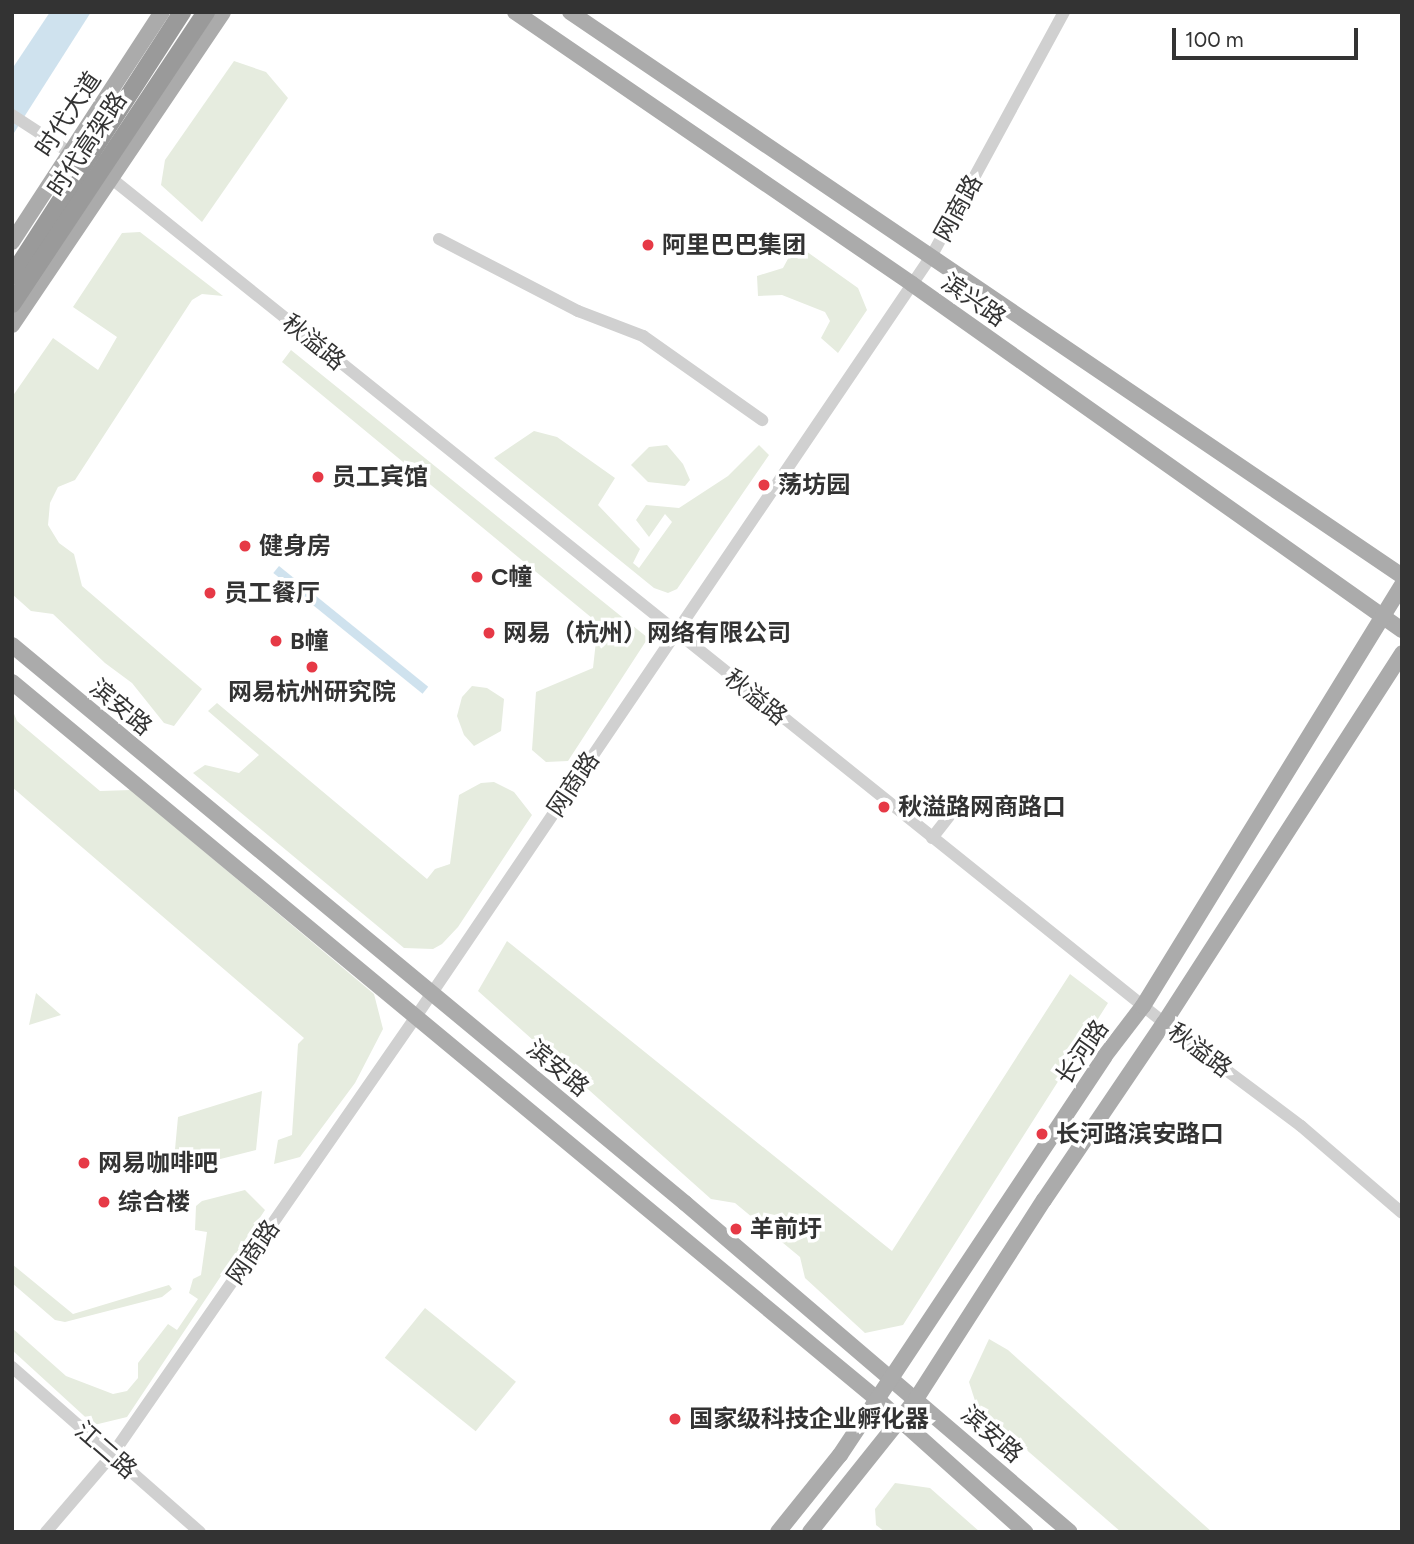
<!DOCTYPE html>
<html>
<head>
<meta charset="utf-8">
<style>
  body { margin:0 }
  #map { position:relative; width:1414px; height:1544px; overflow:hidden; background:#fff; font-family:Figtree,"Noto Sans SC",sans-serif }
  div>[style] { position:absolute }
  .green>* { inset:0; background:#e6ecdf; transform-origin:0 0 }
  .water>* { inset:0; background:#cfe2ee; transform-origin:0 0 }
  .minor>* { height:12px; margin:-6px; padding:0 6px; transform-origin:6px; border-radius:6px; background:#d0d0d0 }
  .major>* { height:16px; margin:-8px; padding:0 8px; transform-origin:8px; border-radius:8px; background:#ababab }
  .highway>* { height:18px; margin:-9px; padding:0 9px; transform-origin:9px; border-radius:9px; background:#9a9a9a }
  .dots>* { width:19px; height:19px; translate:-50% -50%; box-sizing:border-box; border:4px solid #fff; border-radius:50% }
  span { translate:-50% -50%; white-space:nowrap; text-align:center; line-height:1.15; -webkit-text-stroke:7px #fff; paint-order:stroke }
  .street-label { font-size:24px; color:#333 }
  .poi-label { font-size:24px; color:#333; font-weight:700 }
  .left { translate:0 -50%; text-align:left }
  .frame { position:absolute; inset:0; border:14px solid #333; pointer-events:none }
  .scale { position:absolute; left:1172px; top:28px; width:186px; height:32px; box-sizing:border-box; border:4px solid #333; border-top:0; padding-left:9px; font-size:21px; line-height:24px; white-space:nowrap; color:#333; -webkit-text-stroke:5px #fff; paint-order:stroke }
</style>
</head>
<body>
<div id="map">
  <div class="green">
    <i style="clip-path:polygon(234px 61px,266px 72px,288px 98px,202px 222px,161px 185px,165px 160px)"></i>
    <i style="clip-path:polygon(140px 232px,223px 296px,202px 294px,192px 300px,75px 480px,58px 487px,50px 503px,48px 525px,59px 543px,74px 554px,82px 586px,202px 689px,174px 726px,164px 723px,132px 683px,105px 663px,53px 614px,31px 611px,12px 594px,12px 397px,53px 338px,98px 370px,117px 337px,73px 307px,122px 233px)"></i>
    <i style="clip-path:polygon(796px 244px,858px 288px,867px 310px,838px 353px,821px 338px,830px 321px,825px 312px,782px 295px,758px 296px,757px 276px,783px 268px)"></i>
    <i style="clip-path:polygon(291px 350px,648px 638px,568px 761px,546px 762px,532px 750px,536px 692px,593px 668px,598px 623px,282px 362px)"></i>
    <i style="clip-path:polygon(534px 431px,557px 437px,615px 478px,598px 505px,640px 549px,633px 563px,639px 568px,672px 522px,665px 514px,649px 537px,636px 520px,646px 505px,679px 508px,728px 476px,759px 445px,769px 455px,677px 589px,668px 593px,654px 588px,494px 458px)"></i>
    <i style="clip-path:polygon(667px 445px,683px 464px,690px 480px,685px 486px,648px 482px,631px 465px,649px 447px)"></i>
    <i style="clip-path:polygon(472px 686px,487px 688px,504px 699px,501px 731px,474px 746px,464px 735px,457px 716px,462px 697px)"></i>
    <i style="clip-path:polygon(217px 703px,427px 879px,435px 869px,450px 864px,459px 795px,481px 783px,494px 782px,514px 792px,532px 815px,458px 927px,442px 944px,433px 949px,404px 948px,193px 773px,205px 765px,239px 773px,259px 755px,208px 711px)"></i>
    <i style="clip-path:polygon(12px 709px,17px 721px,100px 791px,131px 790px,374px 994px,383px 1029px,355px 1083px,300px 1157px,274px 1164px,278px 1140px,292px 1135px,298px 1044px,304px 1038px,12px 787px)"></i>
    <i style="clip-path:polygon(507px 941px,892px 1251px,1070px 974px,1108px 1003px,903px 1325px,865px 1333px,805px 1278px,800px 1257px,735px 1203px,711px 1199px,478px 991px)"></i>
    <i style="clip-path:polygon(36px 993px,61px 1015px,29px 1025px)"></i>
    <i style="clip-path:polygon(262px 1091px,256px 1150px,173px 1171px,178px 1117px)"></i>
    <i style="clip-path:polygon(245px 1190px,265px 1210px,127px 1417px,94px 1425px,12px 1350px,12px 1328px,66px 1376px,113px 1394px,127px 1391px,138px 1378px,138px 1363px,168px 1324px,177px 1330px,198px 1299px,189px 1293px,193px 1279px,201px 1275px,207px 1232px,195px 1230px,196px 1206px,202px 1201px)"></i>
    <i style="clip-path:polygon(12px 1264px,73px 1314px,169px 1285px,172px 1289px,162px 1297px,65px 1322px,55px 1320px,12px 1283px)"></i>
    <i style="left:425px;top:1308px;width:117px;height:64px;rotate:39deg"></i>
    <i style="clip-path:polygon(989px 1339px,1008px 1350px,1212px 1532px,1121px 1532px,977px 1407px,969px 1382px)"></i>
    <i style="clip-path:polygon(895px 1483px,930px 1488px,980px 1532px,885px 1532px,876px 1525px,875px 1509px)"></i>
  </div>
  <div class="water">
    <i style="clip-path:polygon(50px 12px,91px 12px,12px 136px,12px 69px)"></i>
    <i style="left:279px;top:566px;width:192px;height:9px;rotate:39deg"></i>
  </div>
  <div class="minor">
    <i style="left:12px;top:115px;width:68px;rotate:33deg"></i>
    <i style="left:112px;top:179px;width:1372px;rotate:38.73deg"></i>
    <i style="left:1182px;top:1037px;width:149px;rotate:36.8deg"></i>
    <i style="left:1301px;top:1126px;width:133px;rotate:40.7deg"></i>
    <i style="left:439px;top:239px;width:157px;rotate:27.4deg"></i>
    <i style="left:578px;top:311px;width:70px;rotate:21deg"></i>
    <i style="left:643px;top:336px;width:146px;rotate:35.2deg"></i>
    <i style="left:932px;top:838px;width:33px;rotate:-52deg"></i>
    <i style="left:12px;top:1367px;width:250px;rotate:41.3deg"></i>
    <i style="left:46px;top:1532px;width:101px;rotate:-49.4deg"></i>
    <i style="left:112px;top:1455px;width:532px;rotate:-55.26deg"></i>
    <i style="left:415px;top:1018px;width:922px;rotate:-55.88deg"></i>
    <i style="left:932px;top:255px;width:277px;rotate:-61.5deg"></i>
  </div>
  <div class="major">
    <i style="left:515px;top:12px;width:481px;rotate:34.4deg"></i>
    <i style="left:912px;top:284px;width:600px;rotate:35.23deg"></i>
    <i style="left:570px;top:12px;width:1005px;rotate:34.13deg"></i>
    <i style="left:12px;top:242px;width:275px;rotate:-56.9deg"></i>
    <i style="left:12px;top:325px;width:377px;rotate:-56deg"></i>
    <i style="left:12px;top:645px;width:874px;rotate:39.66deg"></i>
    <i style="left:685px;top:1203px;width:506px;rotate:40.52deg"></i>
    <i style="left:12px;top:682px;width:1125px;rotate:39.66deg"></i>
    <i style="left:878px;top:1400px;width:198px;rotate:41.9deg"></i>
    <i style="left:778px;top:1532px;width:99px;rotate:-51.2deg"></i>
    <i style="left:840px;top:1455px;width:478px;rotate:-56.4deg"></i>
    <i style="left:1104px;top:1057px;width:64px;rotate:-52.6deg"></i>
    <i style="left:1143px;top:1006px;width:494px;rotate:-58.4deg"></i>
    <i style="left:810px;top:1532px;width:170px;rotate:-51.4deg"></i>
    <i style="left:916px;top:1399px;width:237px;rotate:-57.3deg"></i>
    <i style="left:1044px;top:1200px;width:214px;rotate:-55.9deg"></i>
    <i style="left:1164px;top:1023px;width:440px;rotate:-57.2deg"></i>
  </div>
  <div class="highway">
    <i style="left:12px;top:276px;width:314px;rotate:-57.2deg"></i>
    <i style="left:12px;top:304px;width:351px;rotate:-56.4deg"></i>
  </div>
  <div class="dots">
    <i style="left:648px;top:245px;background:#e63946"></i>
    <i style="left:318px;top:477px;background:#e63946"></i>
    <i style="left:764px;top:485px;background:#e63946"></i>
    <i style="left:245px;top:546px;background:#e63946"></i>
    <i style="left:477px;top:577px;background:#e63946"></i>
    <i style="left:210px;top:593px;background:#e63946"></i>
    <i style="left:489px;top:633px;background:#e63946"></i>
    <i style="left:276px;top:641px;background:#e63946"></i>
    <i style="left:312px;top:667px;background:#e63946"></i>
    <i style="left:884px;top:807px;background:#e63946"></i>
    <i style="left:1042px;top:1134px;background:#e63946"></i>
    <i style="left:84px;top:1163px;background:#e63946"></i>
    <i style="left:104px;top:1202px;background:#e63946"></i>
    <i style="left:736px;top:1229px;background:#e63946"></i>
    <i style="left:675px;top:1419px;background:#e63946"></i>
  </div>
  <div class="street-label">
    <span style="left:68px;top:114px;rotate:-56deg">时代大道</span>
    <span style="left:87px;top:144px;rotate:-56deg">时代高架路</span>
    <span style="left:958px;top:208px;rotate:-61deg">网商路</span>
    <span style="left:974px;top:300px;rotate:35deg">滨兴路</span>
    <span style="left:314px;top:342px;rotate:39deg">秋溢路</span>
    <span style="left:756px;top:697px;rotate:39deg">秋溢路</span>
    <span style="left:121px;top:707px;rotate:40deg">滨安路</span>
    <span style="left:573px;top:784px;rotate:-56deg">网商路</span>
    <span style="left:1200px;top:1050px;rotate:37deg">秋溢路</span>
    <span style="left:1082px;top:1052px;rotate:-55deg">长河路</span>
    <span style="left:558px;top:1068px;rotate:40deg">滨安路</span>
    <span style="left:253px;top:1252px;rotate:-55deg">网商路</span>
    <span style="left:992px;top:1434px;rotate:41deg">滨安路</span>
    <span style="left:106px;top:1450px;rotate:41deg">江二路</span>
  </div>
  <div class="poi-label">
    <span class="left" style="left:662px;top:245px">阿里巴巴集团</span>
    <span class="left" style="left:332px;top:477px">员工宾馆</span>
    <span class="left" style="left:778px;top:485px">荡坊园</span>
    <span class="left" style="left:259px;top:546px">健身房</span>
    <span class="left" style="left:491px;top:577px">C幢</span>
    <span class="left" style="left:224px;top:593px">员工餐厅</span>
    <span class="left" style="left:503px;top:633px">网易（杭州）网络有限公司</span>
    <span class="left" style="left:290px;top:641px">B幢</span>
    <span style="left:312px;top:692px">网易杭州研究院</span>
    <span class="left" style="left:898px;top:807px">秋溢路网商路口</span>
    <span class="left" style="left:1056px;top:1134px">长河路滨安路口</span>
    <span class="left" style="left:98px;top:1163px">网易咖啡吧</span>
    <span class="left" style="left:118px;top:1202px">综合楼</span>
    <span class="left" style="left:750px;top:1229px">羊前圩</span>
    <span class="left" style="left:689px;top:1419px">国家级科技企业孵化器</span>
  </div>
  <div class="frame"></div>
  <div class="scale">100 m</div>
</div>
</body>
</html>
